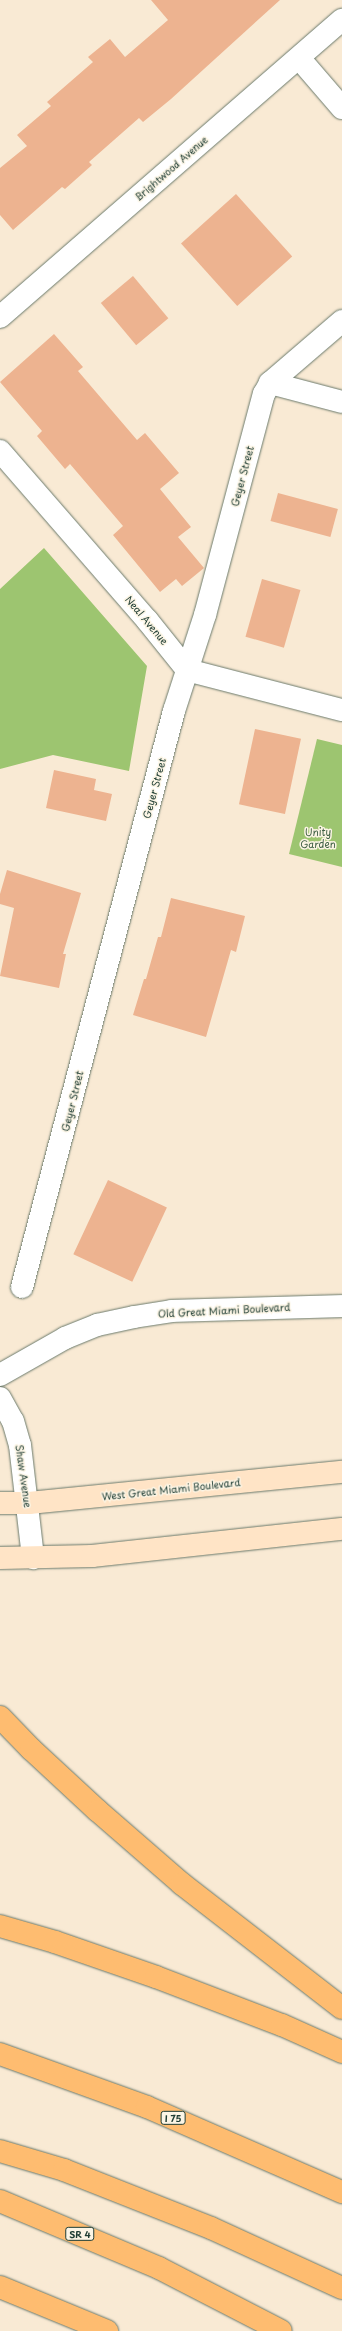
<!DOCTYPE html>
<html>
<head>
<meta charset="utf-8">
<style>
  body { margin:0 }
  #map { position:relative; width:342px; height:2331px; overflow:hidden; background:#f9ead4; font-family:"Playpen Sans",sans-serif }
  div>[style] { position:absolute }
  .green>* { inset:0; background:#9dc570 }
  .building>* { inset:0; background:#edb390; transform-origin:0 0 }
  .roads { filter:drop-shadow(0 0 1px #6b7a6c) drop-shadow(0 0 1px #6b7a6c) }
  .minor>* { height:22px; margin:-11px; padding:0 11px; transform-origin:11px; border-radius:11px; background:#fff }
  .secondary>* { height:22px; margin:-11px; padding:0 11px; transform-origin:11px; border-radius:11px; background:#ffe4c6 }
  .motorway>* { height:22px; margin:-11px; padding:0 11px; transform-origin:11px; border-radius:11px; background:#febc70 }
  span { translate:-50% -50%; white-space:nowrap; text-align:center; line-height:1.15; -webkit-text-stroke:3px #fcf5e5; paint-order:stroke }
  .shield-label span { padding:1px 3px; background:#fcf5e5; border:1px solid; border-radius:3px; -webkit-text-stroke-width:0 }
  .shield-label { font-size:9px; color:#1f3d34; font-weight:700 }
  .street-label { font-size:10px; color:#1f3d34 }
  .park-label { font-size:10px; color:#3e5f43 }
</style>
</head>
<body>
<div id="map">
  <div class="green">
    <i style="clip-path:polygon(44px 548px,147px 666px,129px 771px,53px 755px,0 769px,0 589px)"></i>
    <i style="clip-path:polygon(317px 739px,342px 745px,342px 867px,289px 854px)"></i>
  </div>
  <div class="building">
    <i style="clip-path:polygon(151px 0,280px 0,171px 99px,143px 122px,139px 118px,89px 162px,92px 165px,65px 189px,62px 187px,13px 230px,0 215px,0 168px,27px 146px,17px 135px,51px 106px,47px 102px,93px 62px,88px 57px,110px 39px,125px 57px,168px 20px)"></i>
    <i style="left:236px;top:194px;width:84px;height:74px;rotate:48deg"></i>
    <i style="left:133px;top:276px;width:55px;height:42px;rotate:50deg"></i>
    <i style="clip-path:polygon(54px 334px,83px 367px,78px 371px,137px 440px,145px 433px,179px 473px,160px 489px,191px 527px,178px 537px,204px 568px,182px 586px,176px 579px,160px 592px,113px 535px,123px 526px,70px 464px,65px 469px,37px 436px,42px 431px,0 382px)"></i>
    <i style="left:278px;top:493px;width:62px;height:29px;rotate:15deg"></i>
    <i style="left:262px;top:579px;width:40px;height:60px;rotate:16deg"></i>
    <i style="left:255px;top:729px;width:47px;height:77px;rotate:12deg"></i>
    <i style="clip-path:polygon(54px 770px,96px 779px,94px 790px,112px 794px,106px 821px,46px 808px)"></i>
    <i style="clip-path:polygon(7px 870px,81px 893px,63px 954px,66px 954px,59px 988px,0 976px,14px 908px,0 904px,0 894px)"></i>
    <i style="clip-path:polygon(171px 898px,245px 916px,236px 952px,231px 950px,206px 1037px,133px 1015px,144px 979px,146px 979px,158px 937px,161px 937px)"></i>
    <i style="left:108px;top:1180px;width:65px;height:82px;rotate:25deg"></i>
  </div>
  <div class="roads">
    <div class="minor">
      <i style="left:299px;top:58px;width:66px;rotate:49.3deg"></i>
      <i style="left:0;top:317px;width:453px;rotate:-41deg"></i>
      <i style="left:270px;top:383px;width:74px;rotate:14.8deg"></i>
      <i style="left:0;top:451px;width:224px;rotate:49deg"></i>
      <i style="left:147px;top:620px;width:64px;rotate:51.3deg"></i>
      <i style="left:187px;top:670px;width:160px;rotate:14.5deg"></i>
      <i style="left:22px;top:1287px;width:596px;rotate:-75.22deg"></i>
      <i style="left:174px;top:711px;width:101px;rotate:-72.1deg"></i>
      <i style="left:205px;top:615px;width:229px;rotate:-75.1deg"></i>
      <i style="left:264px;top:394px;width:13px;rotate:-61deg"></i>
      <i style="left:270px;top:383px;width:95px;rotate:-40.7deg"></i>
      <i style="left:0;top:1375px;width:75px;rotate:-29.6deg"></i>
      <i style="left:65px;top:1338px;width:35px;rotate:-22deg"></i>
      <i style="left:97px;top:1325px;width:38px;rotate:-12deg"></i>
      <i style="left:134px;top:1317px;width:38px;rotate:-9deg"></i>
      <i style="left:172px;top:1311px;width:170px;rotate:-1.7deg"></i>
      <i style="left:0;top:1398px;width:26px;rotate:61deg"></i>
      <i style="left:13px;top:1421px;width:25px;rotate:74deg"></i>
      <i style="left:20px;top:1445px;width:114px;rotate:83.4deg"></i>
    </div>
    <div class="secondary">
      <i style="left:0;top:1503px;width:29px"></i>
      <i style="left:29px;top:1503px;width:315px;rotate:-5.7deg"></i>
      <i style="left:0;top:1558px;width:92px;rotate:-1.2deg"></i>
      <i style="left:92px;top:1556px;width:251px;rotate:-6.2deg"></i>
    </div>
    <div class="motorway">
      <i style="left:0;top:1717px;width:45px;rotate:45.9deg"></i>
      <i style="left:31px;top:1749px;width:91px;rotate:42.8deg"></i>
      <i style="left:98px;top:1811px;width:111px;rotate:41deg"></i>
      <i style="left:182px;top:1884px;width:202px;rotate:37.8deg"></i>
      <i style="left:0;top:1926px;width:57px;rotate:16.2deg"></i>
      <i style="left:55px;top:1942px;width:107px;rotate:19.1deg"></i>
      <i style="left:156px;top:1977px;width:135px;rotate:20.9deg"></i>
      <i style="left:282px;top:2025px;width:66px;rotate:24.2deg"></i>
      <i style="left:0;top:2054px;width:156px;rotate:19.8deg"></i>
      <i style="left:147px;top:2107px;width:213px;rotate:23.6deg"></i>
      <i style="left:0;top:2151px;width:67px;rotate:16.5deg"></i>
      <i style="left:64px;top:2170px;width:158px;rotate:21.5deg"></i>
      <i style="left:211px;top:2228px;width:144px;rotate:24.6deg"></i>
      <i style="left:0;top:2201px;width:173px;rotate:22.8deg"></i>
      <i style="left:159px;top:2268px;width:137px;rotate:27.3deg"></i>
      <i style="left:0;top:2287px;width:116px;rotate:22.4deg"></i>
    </div>
  </div>
  <div class="shield-label">
    <span style="left:173px;top:2118px">I 75</span>
    <span style="left:80px;top:2234px">SR 4</span>
  </div>
  <div class="street-label">
    <span style="left:171px;top:168px;rotate:-41deg">Brightwood Avenue</span>
    <span style="left:242px;top:476px;rotate:-75deg">Geyer Street</span>
    <span style="left:147px;top:620px;rotate:50deg">Neal Avenue</span>
    <span style="left:154px;top:788px;rotate:-75deg">Geyer Street</span>
    <span style="left:72px;top:1101px;rotate:-76deg">Geyer Street</span>
    <span style="left:224px;top:1310px;rotate:-3deg">Old Great Miami Boulevard</span>
    <span style="left:24px;top:1476px;rotate:82deg">Shaw Avenue</span>
    <span style="left:171px;top:1489px;rotate:-6deg">West Great Miami Boulevard</span>
  </div>
  <div class="park-label">
    <span style="left:318px;top:837px">Unity<br>Garden</span>
  </div>
</div>
</body>
</html>
